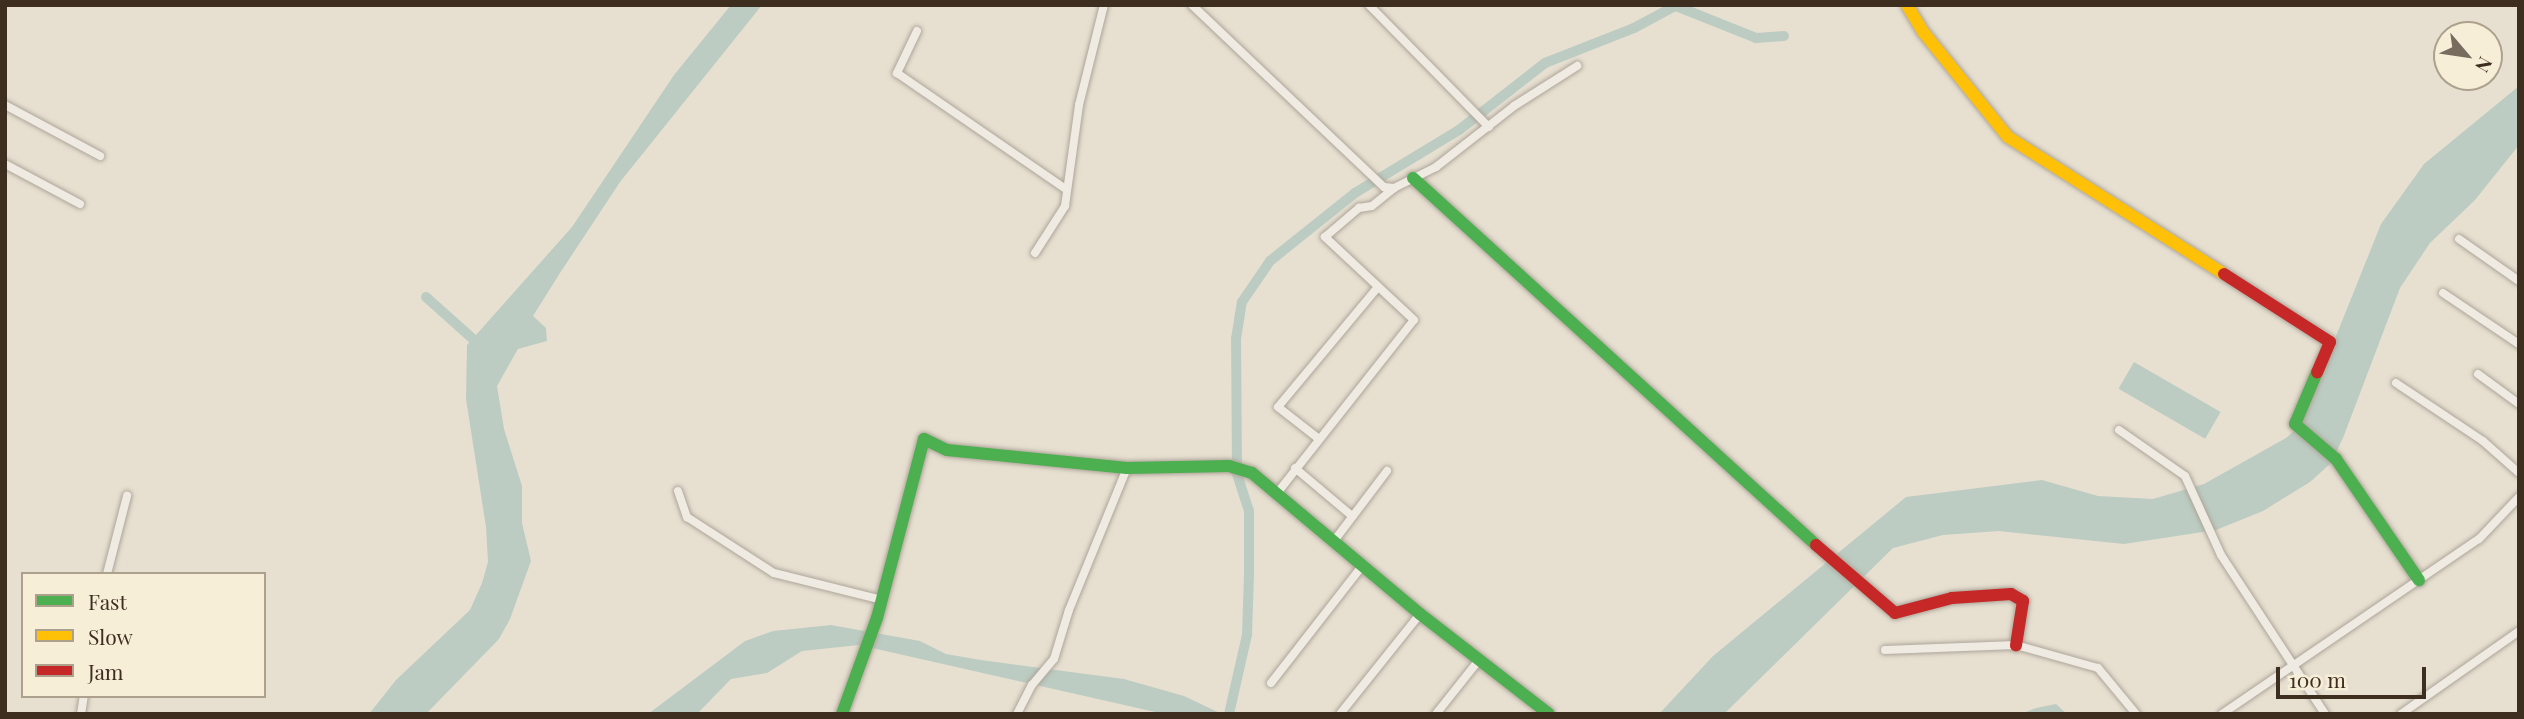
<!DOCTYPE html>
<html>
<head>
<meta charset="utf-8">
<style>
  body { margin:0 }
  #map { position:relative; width:2524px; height:719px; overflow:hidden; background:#e7e0d1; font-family:"Playfair Display",serif }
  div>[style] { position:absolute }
  .water>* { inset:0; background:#bcccc2; transform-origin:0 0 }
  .canal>* { height:10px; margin:-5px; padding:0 5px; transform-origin:5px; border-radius:5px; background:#bcccc2 }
  .roads { filter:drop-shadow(0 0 2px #ada599) drop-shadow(0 0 2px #ada599) }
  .street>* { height:8px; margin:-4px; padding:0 4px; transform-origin:4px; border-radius:4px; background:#efebe3 }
  .fast>* { height:12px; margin:-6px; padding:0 6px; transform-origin:6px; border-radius:6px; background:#4caf50 }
  .slow>* { height:12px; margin:-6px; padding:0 6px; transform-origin:6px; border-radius:6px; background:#ffc107 }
  .jam>* { height:12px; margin:-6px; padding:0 6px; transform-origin:6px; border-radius:6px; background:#c62828 }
  span { translate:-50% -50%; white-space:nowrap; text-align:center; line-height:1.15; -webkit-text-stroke:6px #f7eed8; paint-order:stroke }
  .frame { position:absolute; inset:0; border:7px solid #3d2e20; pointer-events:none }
  .legend { position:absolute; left:21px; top:572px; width:245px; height:126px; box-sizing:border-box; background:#f7eed8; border:2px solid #ada18e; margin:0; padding:9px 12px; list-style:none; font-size:21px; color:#3d2e20 }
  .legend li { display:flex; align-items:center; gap:14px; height:35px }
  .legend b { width:35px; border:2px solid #ada18e }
  .north { position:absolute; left:2433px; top:21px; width:70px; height:70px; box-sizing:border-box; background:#f7eed8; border:2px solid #ada18e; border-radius:50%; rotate:119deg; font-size:19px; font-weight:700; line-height:28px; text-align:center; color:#3d2e20 }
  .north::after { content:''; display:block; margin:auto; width:24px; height:32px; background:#786c5e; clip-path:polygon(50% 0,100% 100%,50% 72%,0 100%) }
  .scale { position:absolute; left:2276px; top:667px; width:150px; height:32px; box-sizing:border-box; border:4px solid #3d2e20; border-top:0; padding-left:9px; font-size:21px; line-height:24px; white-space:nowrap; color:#3d2e20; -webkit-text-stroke:5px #f7eed8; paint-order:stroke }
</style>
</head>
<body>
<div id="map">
  <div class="water">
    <i style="clip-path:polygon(731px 5px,762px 5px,620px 182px,560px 273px,533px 316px,546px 328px,547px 341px,518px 349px,497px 386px,504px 429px,522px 486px,522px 523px,531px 561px,510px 619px,499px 639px,426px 714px,369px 714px,396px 680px,470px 610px,482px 583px,488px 562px,486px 527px,466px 399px,467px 345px,572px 227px,674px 75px)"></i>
    <i style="clip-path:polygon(2519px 86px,2519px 145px,2475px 200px,2430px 243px,2400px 288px,2343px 438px,2331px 463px,2310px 482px,2263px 511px,2216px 530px,2124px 544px,1999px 531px,1943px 535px,1893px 548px,1724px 714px,1659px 714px,1713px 656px,1906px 497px,2042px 480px,2098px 496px,2153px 499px,2204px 484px,2286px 438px,2294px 431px,2328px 356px,2381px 224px,2424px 164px)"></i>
    <i style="left:2134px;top:362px;width:100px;height:31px;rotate:30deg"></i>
    <i style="clip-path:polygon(831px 625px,920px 641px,946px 654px,981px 660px,1124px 679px,1184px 696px,1222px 714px,1164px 714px,859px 645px,802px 651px,767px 673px,731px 679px,697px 714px,648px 714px,745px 641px,773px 631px)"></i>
    <i style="clip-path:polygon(2056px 704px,2067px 714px,2021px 714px,2036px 708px)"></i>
  </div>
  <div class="canal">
    <i style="left:1676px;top:6px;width:86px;rotate:21.8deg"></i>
    <i style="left:1756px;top:38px;width:28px;rotate:-4deg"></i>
    <i style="left:426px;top:297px;width:75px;rotate:41.8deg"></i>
    <i style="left:1229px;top:714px;width:81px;rotate:-77.2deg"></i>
    <i style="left:1247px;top:635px;width:60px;rotate:-88.1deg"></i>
    <i style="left:1249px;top:575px;width:64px;rotate:-90deg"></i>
    <i style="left:1249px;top:511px;width:40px;rotate:-108deg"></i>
    <i style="left:1237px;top:473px;width:134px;rotate:-90.4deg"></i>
    <i style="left:1236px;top:339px;width:37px;rotate:-81deg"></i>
    <i style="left:1242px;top:302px;width:50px;rotate:-55.7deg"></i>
    <i style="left:1270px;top:261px;width:109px;rotate:-38.7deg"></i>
    <i style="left:1355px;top:193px;width:122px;rotate:-31.2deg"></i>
    <i style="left:1459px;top:130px;width:109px;rotate:-37.9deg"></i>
    <i style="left:1545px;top:63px;width:96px;rotate:-21.5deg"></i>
    <i style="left:1634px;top:28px;width:49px;rotate:-28.1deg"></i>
  </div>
  <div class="roads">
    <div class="street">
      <i style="left:1192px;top:5px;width:265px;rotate:43.5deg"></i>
      <i style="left:1384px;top:187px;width:10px;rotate:6deg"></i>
      <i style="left:1394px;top:188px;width:47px;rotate:-26.6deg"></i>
      <i style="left:1436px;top:167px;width:99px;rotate:-38deg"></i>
      <i style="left:1514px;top:106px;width:75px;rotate:-32.4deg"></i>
      <i style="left:1369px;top:5px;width:171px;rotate:45.5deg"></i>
      <i style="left:917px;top:31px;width:47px;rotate:115.5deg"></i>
      <i style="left:897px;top:73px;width:206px;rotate:34.5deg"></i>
      <i style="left:5px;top:105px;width:108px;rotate:28.2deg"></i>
      <i style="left:5px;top:164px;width:85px;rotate:28.1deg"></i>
      <i style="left:2459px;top:239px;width:73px;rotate:35deg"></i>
      <i style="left:1035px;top:253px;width:56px;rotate:-57.4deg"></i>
      <i style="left:1065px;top:206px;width:102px;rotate:-82.1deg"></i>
      <i style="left:1079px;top:105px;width:103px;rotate:-76deg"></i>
      <i style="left:2443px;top:293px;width:92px;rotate:33.9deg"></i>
      <i style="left:2478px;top:374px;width:51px;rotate:36.2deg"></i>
      <i style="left:2396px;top:383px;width:105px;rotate:33.7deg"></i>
      <i style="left:2483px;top:441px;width:48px;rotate:41.6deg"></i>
      <i style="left:2119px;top:430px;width:80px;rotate:34.9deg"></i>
      <i style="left:2185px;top:476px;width:87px;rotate:65.5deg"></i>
      <i style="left:2221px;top:555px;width:190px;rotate:56.8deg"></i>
      <i style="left:1319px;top:439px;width:52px;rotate:-142deg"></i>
      <i style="left:1278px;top:407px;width:156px;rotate:-50.2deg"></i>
      <i style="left:1295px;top:468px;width:75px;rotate:40.1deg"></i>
      <i style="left:678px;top:491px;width:28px;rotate:71deg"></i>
      <i style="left:687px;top:517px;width:103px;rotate:32.8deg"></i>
      <i style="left:774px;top:573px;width:111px;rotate:14deg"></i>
      <i style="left:1278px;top:492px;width:219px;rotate:-51.7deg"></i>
      <i style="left:1414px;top:320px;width:122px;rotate:-137deg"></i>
      <i style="left:1325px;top:237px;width:45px;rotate:-40.5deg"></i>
      <i style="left:1359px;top:208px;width:13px;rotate:-9deg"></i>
      <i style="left:1372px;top:206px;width:28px;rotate:-39deg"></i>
      <i style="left:1334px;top:541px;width:88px;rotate:-52.9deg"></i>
      <i style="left:107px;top:574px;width:81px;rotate:-75.6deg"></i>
      <i style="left:1885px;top:650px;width:131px;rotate:-2.2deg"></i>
      <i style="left:2016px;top:645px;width:85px;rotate:15.7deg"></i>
      <i style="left:2098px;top:668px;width:60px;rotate:50.4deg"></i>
      <i style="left:1271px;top:683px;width:148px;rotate:-52.1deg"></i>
      <i style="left:81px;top:714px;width:18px;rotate:-81deg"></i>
      <i style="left:1017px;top:714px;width:33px;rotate:-63deg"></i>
      <i style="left:1032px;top:685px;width:34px;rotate:-50deg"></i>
      <i style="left:1054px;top:659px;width:51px;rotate:-73deg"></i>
      <i style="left:1069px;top:610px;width:153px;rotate:-67.8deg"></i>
      <i style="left:1340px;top:714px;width:128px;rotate:-51.3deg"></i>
      <i style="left:1436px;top:714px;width:69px;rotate:-51.5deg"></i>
      <i style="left:2222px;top:714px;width:311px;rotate:-34.3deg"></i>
      <i style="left:2479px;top:539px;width:58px;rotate:-46.4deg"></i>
      <i style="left:2401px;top:714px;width:144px;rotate:-35.1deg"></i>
    </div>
    <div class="fast">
      <i style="left:1413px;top:178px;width:545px;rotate:42.32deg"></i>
      <i style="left:2317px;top:372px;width:56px;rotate:112.9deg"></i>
      <i style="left:2295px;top:424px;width:54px;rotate:40.5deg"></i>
      <i style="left:2336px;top:459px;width:147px;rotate:55.6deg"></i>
      <i style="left:842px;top:714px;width:102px;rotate:-70deg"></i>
      <i style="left:877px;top:618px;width:185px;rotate:-75.3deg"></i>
      <i style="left:924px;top:439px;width:25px;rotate:26deg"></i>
      <i style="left:947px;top:450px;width:181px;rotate:5.7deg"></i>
      <i style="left:1127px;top:468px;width:102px;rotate:-1.1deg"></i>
      <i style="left:1229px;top:466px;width:24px;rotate:17deg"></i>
      <i style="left:1252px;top:473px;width:219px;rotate:40deg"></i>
      <i style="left:1420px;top:614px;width:163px;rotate:37.8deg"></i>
    </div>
    <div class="slow">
      <i style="left:1907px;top:5px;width:33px;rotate:59deg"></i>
      <i style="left:1924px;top:33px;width:134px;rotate:51.1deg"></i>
      <i style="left:2008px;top:137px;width:256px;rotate:32.4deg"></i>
    </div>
    <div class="jam">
      <i style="left:2224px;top:274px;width:126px;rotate:32.7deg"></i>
      <i style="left:2330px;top:342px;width:33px;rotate:113deg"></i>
      <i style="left:1816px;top:545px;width:104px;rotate:40.7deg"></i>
      <i style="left:1895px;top:613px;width:59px;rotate:-14.7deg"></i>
      <i style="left:1952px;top:598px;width:59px;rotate:-3.9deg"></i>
      <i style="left:2011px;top:594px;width:14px;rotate:30deg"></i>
      <i style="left:2023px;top:601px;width:45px;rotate:99deg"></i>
    </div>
  </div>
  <div class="frame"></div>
  <ul class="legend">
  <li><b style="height:9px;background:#4caf50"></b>Fast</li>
  <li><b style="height:9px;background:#ffc107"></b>Slow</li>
  <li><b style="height:9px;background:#c62828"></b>Jam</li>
  </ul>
  <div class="north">N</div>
  <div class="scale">100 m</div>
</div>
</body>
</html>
